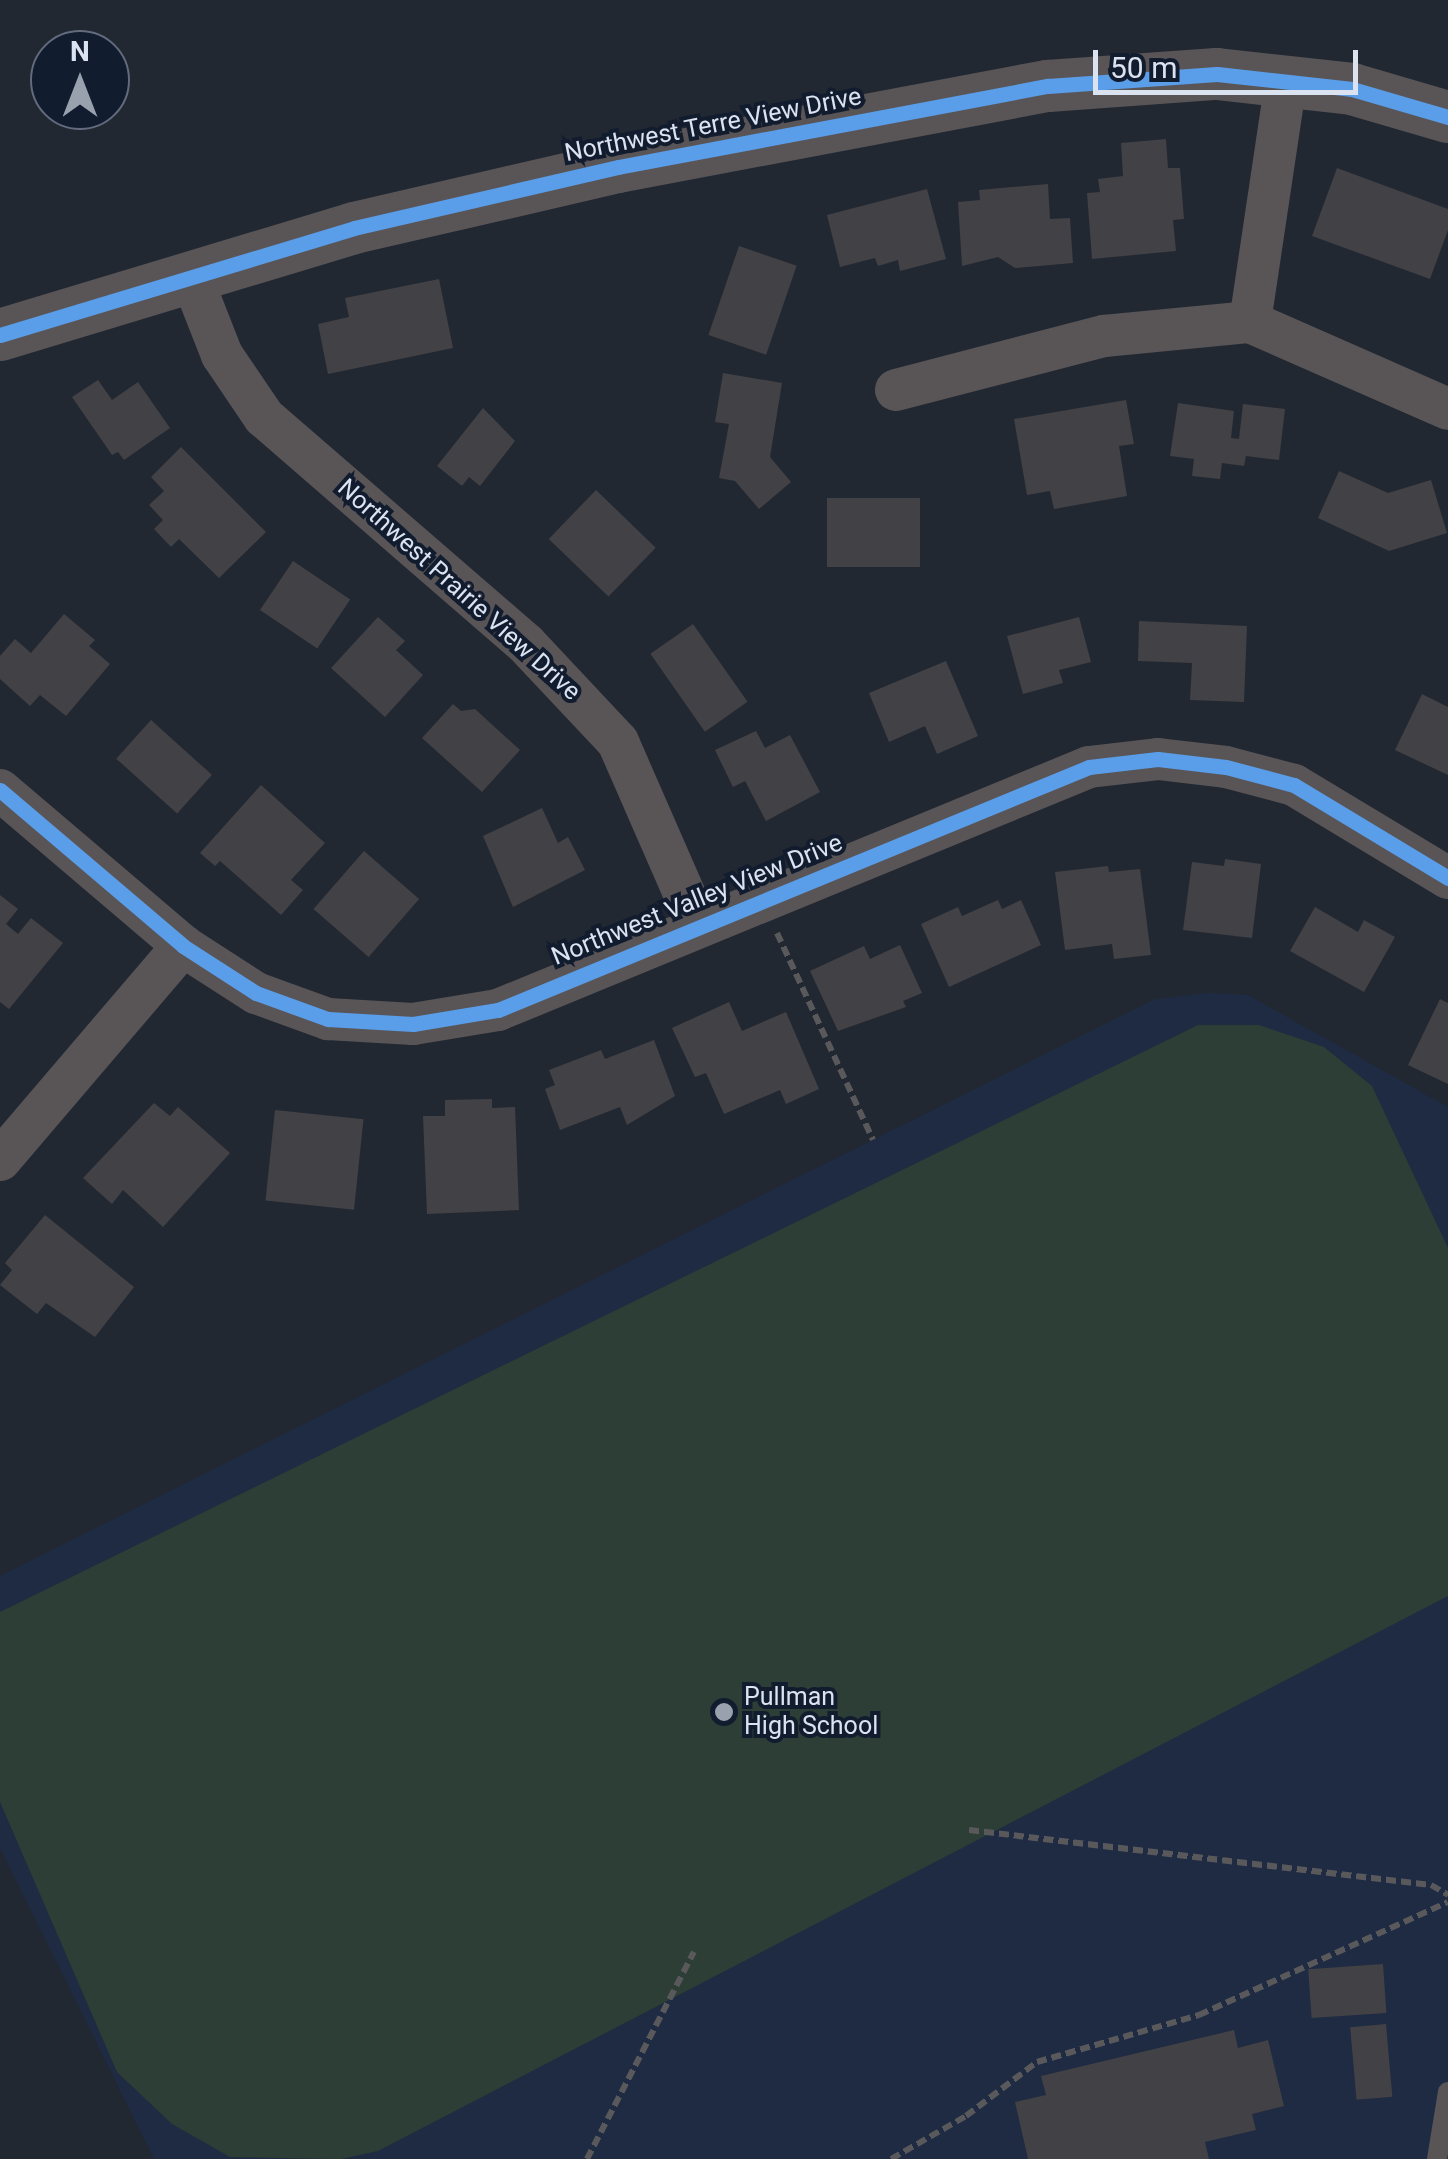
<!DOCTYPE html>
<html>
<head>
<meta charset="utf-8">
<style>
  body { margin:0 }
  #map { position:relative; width:1448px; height:2159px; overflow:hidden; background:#222832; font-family:Roboto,sans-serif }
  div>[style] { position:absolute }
  .built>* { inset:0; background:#1e2b42 }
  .green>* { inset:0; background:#2c3e35 }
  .building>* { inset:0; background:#424145; transform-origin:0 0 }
  .path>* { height:6px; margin-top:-3px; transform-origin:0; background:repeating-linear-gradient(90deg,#59595c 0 10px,transparent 0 15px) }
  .service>* { height:20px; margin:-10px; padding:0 10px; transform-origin:10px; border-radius:10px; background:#595557 }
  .minor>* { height:42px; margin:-21px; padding:0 21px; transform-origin:21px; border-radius:21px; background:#595557 }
  .tertiary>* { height:52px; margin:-26px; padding:0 26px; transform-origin:26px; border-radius:26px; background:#595557 }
  .cycleway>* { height:15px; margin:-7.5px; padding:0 7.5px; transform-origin:7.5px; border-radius:7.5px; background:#5a9eea }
  .dots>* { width:28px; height:28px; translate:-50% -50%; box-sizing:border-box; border:5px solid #121c2f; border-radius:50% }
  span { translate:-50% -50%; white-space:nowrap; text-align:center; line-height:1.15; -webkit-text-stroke:8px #121c2f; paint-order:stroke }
  .street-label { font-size:25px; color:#dbe2f0 }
  .poi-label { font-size:25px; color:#dbe2f0 }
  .left { translate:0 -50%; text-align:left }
  .north { position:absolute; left:30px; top:30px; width:100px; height:100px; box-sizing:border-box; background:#121c2f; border:2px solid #626b7c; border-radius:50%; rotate:0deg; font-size:28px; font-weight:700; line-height:40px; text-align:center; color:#dbe2f0 }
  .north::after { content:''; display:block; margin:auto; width:35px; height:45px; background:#9aa1ae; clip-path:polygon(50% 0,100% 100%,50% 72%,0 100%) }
  .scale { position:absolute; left:1093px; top:50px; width:265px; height:45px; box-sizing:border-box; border:5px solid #dbe2f0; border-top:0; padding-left:12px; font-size:30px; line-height:35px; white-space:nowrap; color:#dbe2f0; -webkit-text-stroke:8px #121c2f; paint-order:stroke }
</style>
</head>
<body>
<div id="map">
  <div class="built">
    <i style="clip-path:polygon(1209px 993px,1248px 995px,1448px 1107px,1448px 2159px,154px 2159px,0 1848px,0 1576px,1155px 999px)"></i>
  </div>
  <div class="green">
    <i style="clip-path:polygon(1198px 1025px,1259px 1025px,1324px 1047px,1372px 1086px,1448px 1248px,1448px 1596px,378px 2151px,341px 2159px,230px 2157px,172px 2124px,117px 2072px,0 1802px,0 1612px)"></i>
  </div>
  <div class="building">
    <i style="clip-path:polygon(1166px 139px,1168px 168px,1180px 168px,1184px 219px,1173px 220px,1176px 251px,1092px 259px,1087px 193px,1100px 192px,1098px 179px,1123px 176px,1121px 143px)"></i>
    <i style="clip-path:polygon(1337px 168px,1448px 209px,1448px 230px,1430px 279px,1312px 236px)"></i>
    <i style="clip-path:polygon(1048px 184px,1050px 219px,1070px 218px,1073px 263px,1015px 268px,998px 257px,962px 266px,958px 202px,980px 200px,979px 190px)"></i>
    <i style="clip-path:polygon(927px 189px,946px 259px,900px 271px,898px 260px,878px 266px,875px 258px,840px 267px,827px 215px)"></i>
    <i style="left:739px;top:246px;width:61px;height:94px;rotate:19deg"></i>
    <i style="clip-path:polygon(439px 279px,453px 348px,328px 374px,318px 324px,349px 317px,345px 298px)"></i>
    <i style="clip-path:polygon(723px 373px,782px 383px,770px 457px,791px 482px,759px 509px,735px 481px,719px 478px,729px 424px,715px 422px)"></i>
    <i style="clip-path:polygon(98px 380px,112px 400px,138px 382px,170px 428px,124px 460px,118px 452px,112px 455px,72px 397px)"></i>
    <i style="clip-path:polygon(1126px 400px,1134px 444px,1119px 446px,1127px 496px,1054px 509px,1050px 491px,1027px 495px,1014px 419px)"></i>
    <i style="clip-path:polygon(1178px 403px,1234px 411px,1231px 438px,1239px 439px,1243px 404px,1285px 409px,1279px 460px,1246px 456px,1244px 466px,1222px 463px,1220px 479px,1192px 476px,1194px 459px,1170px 456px)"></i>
    <i style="clip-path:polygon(483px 408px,515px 441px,480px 486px,469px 477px,462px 486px,437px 466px)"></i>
    <i style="clip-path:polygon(181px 447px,266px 532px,219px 578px,179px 539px,171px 547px,154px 529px,163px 520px,149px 505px,164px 491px,151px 477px)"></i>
    <i style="clip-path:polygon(1339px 471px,1388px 493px,1431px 480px,1447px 533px,1389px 551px,1318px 518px)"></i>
    <i style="left:596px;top:490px;width:83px;height:68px;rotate:44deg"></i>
    <i style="left:920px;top:498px;width:69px;height:93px;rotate:90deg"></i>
    <i style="left:293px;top:561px;width:69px;height:59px;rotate:34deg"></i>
    <i style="clip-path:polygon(64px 614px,95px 640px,89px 646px,110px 664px,66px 716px,40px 695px,30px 706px,0 679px,0 656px,15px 639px,31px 653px)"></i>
    <i style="clip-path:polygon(378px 617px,405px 641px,396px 650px,423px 675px,385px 717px,331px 668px)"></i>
    <i style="clip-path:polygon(1079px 617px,1091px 662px,1059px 670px,1063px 683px,1023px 694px,1007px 636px)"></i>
    <i style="clip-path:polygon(1139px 621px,1247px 626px,1244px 702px,1190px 700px,1192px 663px,1138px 661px)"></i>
    <i style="left:693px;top:624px;width:95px;height:52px;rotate:55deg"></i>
    <i style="clip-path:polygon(946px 661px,978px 736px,937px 754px,925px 726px,889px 742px,869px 693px)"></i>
    <i style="clip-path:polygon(1422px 694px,1448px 707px,1448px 775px,1395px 750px)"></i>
    <i style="clip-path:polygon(453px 704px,461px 711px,475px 709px,520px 750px,482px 792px,422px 738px)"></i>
    <i style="left:151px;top:720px;width:82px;height:52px;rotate:42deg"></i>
    <i style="clip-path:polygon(756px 731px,765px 748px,790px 735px,820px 792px,766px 821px,745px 781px,733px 787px,715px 750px)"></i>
    <i style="clip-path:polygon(261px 785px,325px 843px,291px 880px,303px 890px,281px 915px,220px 861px,215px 866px,200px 853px)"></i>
    <i style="clip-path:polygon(542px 808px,558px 843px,568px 837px,585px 870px,513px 907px,483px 836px)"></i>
    <i style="left:364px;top:851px;width:73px;height:77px;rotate:41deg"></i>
    <i style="clip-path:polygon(1225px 859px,1261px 864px,1252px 938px,1183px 930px,1192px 862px,1224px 866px)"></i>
    <i style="clip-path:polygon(1108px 866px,1109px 872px,1140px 869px,1151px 955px,1114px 959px,1112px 944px,1065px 950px,1055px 872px)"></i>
    <i style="clip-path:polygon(0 895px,18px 909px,6px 924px,18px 934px,31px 918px,63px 943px,9px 1009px,0 1002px)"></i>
    <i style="clip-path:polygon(998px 900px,1002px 909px,1021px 900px,1041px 945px,949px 987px,921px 924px,958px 907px,962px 916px)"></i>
    <i style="clip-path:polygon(1315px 907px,1358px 932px,1364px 920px,1395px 937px,1364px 992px,1290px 951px)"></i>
    <i style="clip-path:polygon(900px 945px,922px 993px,903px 1001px,906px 1007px,838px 1031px,810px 971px,864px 946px,870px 959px)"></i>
    <i style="clip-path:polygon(1440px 999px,1448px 1003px,1448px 1084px,1408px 1065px)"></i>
    <i style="clip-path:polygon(729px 1002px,742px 1031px,786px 1012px,819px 1089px,786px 1104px,780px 1090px,724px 1114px,706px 1073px,695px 1077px,672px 1028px)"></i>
    <i style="clip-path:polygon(654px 1040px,675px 1096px,627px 1125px,620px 1107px,560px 1130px,545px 1089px,555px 1085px,549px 1070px,601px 1050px,605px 1059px)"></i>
    <i style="clip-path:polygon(492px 1099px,492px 1108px,515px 1107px,519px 1210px,427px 1214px,423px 1116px,445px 1116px,445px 1100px)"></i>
    <i style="clip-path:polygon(154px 1103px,170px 1116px,178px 1107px,230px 1153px,163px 1227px,123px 1190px,112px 1204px,83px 1178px)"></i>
    <i style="left:275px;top:1110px;width:89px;height:91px;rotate:6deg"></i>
    <i style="clip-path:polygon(45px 1215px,134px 1287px,95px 1337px,46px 1303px,37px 1314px,0 1285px,12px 1270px,5px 1263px)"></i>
    <i style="left:1383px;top:1964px;width:49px;height:75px;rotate:86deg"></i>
    <i style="left:1386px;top:2024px;width:73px;height:36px;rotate:85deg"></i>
    <i style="clip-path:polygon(1234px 2030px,1238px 2048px,1268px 2040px,1284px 2106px,1252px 2114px,1256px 2130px,1205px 2142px,1209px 2159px,1028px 2159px,1015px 2102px,1046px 2095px,1041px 2076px)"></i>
  </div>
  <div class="path">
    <i style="left:777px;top:933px;width:228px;rotate:65.1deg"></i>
    <i style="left:969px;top:1830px;width:465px;rotate:6.8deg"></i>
    <i style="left:1431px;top:1885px;width:20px;rotate:30deg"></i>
    <i style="left:587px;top:2159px;width:233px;rotate:-62.7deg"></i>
    <i style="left:891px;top:2159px;width:86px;rotate:-29.8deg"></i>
    <i style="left:966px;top:2116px;width:89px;rotate:-37.3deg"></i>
    <i style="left:1037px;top:2062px;width:169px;rotate:-16.2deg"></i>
    <i style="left:1199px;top:2015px;width:273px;rotate:-24.4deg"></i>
  </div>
  <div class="service">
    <i style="left:1437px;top:2159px;width:68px;rotate:-80.7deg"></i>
  </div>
  <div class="minor">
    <i style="left:191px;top:276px;width:85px;rotate:68.6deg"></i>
    <i style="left:222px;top:355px;width:75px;rotate:55.9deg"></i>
    <i style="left:264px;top:417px;width:347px;rotate:40.9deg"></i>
    <i style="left:526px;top:644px;width:134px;rotate:46.8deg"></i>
    <i style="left:618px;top:742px;width:200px;rotate:66.4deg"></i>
    <i style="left:1250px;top:322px;width:244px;rotate:-81.5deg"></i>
    <i style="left:896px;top:390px;width:215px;rotate:-14.6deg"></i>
    <i style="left:1104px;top:336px;width:147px;rotate:-5.5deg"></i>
    <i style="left:1250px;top:322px;width:216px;rotate:23.7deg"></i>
    <i style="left:0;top:790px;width:240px;rotate:40.4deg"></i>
    <i style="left:183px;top:946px;width:87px;rotate:32.8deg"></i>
    <i style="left:256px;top:993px;width:77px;rotate:19.9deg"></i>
    <i style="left:328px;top:1019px;width:85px;rotate:3.4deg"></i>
    <i style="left:413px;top:1024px;width:86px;rotate:-9.4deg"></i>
    <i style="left:498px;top:1010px;width:639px;rotate:-22.35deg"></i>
    <i style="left:1089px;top:767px;width:69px;rotate:-6.6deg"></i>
    <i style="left:1158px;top:759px;width:68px;rotate:6.7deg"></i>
    <i style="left:1226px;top:767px;width:70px;rotate:14.8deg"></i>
    <i style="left:1294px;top:785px;width:180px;rotate:31.1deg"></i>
    <i style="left:0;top:1160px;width:282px;rotate:-49.5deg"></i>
  </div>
  <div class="tertiary">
    <i style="left:0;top:335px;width:370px;rotate:-16.8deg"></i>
    <i style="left:354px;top:228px;width:271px;rotate:-13deg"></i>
    <i style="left:618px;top:167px;width:438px;rotate:-10.7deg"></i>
    <i style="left:1048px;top:86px;width:169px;rotate:-4.1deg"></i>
    <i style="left:1217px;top:74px;width:136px;rotate:6.3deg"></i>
    <i style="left:1352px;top:89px;width:100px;rotate:16.3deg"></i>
  </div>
  <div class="cycleway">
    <i style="left:0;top:335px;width:370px;rotate:-16.8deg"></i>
    <i style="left:354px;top:228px;width:271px;rotate:-13deg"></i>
    <i style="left:618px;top:167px;width:438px;rotate:-10.7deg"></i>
    <i style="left:1048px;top:86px;width:169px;rotate:-4.1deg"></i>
    <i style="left:1217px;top:74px;width:136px;rotate:6.3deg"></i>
    <i style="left:1352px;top:89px;width:100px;rotate:16.3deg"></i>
    <i style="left:0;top:790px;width:240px;rotate:40.4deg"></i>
    <i style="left:183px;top:946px;width:87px;rotate:32.8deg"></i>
    <i style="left:256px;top:993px;width:77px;rotate:19.9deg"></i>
    <i style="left:328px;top:1019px;width:85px;rotate:3.4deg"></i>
    <i style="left:413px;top:1024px;width:86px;rotate:-9.4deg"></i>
    <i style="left:498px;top:1010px;width:639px;rotate:-22.35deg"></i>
    <i style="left:1089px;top:767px;width:69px;rotate:-6.6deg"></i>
    <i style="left:1158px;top:759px;width:68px;rotate:6.7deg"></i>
    <i style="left:1226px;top:767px;width:70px;rotate:14.8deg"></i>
    <i style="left:1294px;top:785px;width:180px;rotate:31.1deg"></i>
  </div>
  <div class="dots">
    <i style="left:724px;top:1712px;background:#9aa1ae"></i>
  </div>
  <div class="street-label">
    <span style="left:713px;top:125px;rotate:-11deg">Northwest Terre View Drive</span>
    <span style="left:459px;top:590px;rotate:42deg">Northwest Prairie View Drive</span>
    <span style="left:697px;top:900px;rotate:-22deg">Northwest Valley View Drive</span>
  </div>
  <div class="poi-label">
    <span class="left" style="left:744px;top:1712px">Pullman<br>High School</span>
  </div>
  <div class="north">N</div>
  <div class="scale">50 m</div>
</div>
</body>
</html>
